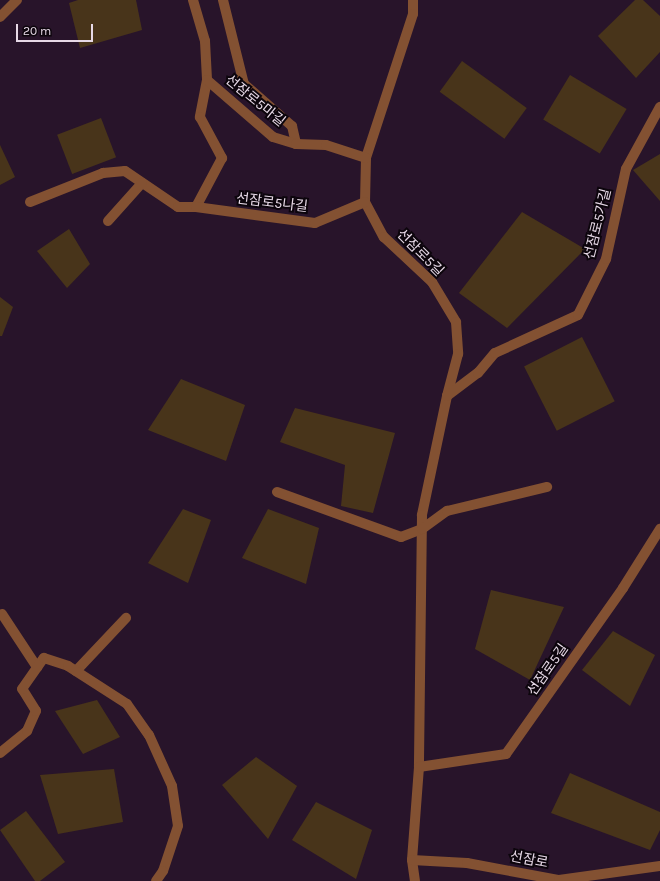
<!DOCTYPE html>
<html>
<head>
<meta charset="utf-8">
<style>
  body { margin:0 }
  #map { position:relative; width:660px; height:881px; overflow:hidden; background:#28142a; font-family:Karla,"Noto Sans KR",sans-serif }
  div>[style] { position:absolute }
  .building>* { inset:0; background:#48341a; transform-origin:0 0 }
  .minor>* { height:10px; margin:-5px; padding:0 5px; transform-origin:5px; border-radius:5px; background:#835132 }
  span { translate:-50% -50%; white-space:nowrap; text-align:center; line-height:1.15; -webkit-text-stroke:4px #0c050c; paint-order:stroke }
  .street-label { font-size:14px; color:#e7d9e7 }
  .scale { position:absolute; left:16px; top:24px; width:77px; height:18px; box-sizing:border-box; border:2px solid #e7d9e7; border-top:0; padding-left:5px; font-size:12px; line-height:14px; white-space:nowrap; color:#e7d9e7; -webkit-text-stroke:3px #0c050c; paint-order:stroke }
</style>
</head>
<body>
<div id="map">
  <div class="building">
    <i style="clip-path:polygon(78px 0,136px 0,142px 30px,80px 48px,69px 3px)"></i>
    <i style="clip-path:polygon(635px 0,643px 0,660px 16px,660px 52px,636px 78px,598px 36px)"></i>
    <i style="left:462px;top:61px;width:80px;height:38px;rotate:36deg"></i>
    <i style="left:570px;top:75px;width:66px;height:52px;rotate:31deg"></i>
    <i style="left:101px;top:118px;width:42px;height:47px;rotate:69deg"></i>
    <i style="clip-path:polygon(0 145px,15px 177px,0 185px)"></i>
    <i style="clip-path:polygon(660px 154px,660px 201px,633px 170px)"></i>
    <i style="clip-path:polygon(522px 212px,585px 249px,507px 328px,459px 293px)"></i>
    <i style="clip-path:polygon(69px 229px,90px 264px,67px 288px,37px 251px)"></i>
    <i style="clip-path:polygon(0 297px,13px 307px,2px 336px,0 336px)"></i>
    <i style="left:582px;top:337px;width:72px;height:65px;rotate:63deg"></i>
    <i style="clip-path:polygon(181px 379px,245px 405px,226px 461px,148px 430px)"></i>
    <i style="clip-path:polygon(295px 408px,395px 433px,373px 513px,341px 506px,345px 465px,280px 442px)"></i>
    <i style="clip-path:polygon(183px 509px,211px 520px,188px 583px,148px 563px)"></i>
    <i style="clip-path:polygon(268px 509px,319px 528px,306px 584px,242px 558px)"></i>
    <i style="clip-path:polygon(491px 590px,564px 607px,530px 680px,475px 649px)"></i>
    <i style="clip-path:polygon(613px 631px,655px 655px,630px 706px,582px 670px)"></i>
    <i style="clip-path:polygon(97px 700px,120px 737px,83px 754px,55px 711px)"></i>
    <i style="clip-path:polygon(256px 757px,297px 786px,268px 839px,222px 785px)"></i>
    <i style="clip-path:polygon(114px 769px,123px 822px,58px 834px,40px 775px)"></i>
    <i style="clip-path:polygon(570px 773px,660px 812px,660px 830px,650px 850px,551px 813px)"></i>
    <i style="clip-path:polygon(316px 802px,372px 830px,356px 879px,292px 840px)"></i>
    <i style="clip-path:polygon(26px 811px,65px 862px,40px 881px,35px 881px,0 830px)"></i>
  </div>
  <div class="minor">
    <i style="left:193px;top:0;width:43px;rotate:73.7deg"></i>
    <i style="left:205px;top:41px;width:39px;rotate:87deg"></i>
    <i style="left:207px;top:80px;width:38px;rotate:101deg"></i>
    <i style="left:200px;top:117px;width:47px;rotate:61.8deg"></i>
    <i style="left:222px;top:158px;width:55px;rotate:118deg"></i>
    <i style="left:223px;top:0;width:87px;rotate:76deg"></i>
    <i style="left:244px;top:84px;width:64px;rotate:41.2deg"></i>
    <i style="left:292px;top:126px;width:18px;rotate:77deg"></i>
    <i style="left:413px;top:0;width:14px;rotate:90deg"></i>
    <i style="left:413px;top:14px;width:151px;rotate:108.1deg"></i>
    <i style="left:366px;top:158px;width:44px;rotate:91.3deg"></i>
    <i style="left:365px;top:202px;width:40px;rotate:62deg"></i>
    <i style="left:384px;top:237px;width:66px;rotate:43.2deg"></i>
    <i style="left:432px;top:282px;width:47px;rotate:59deg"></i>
    <i style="left:456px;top:322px;width:32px;rotate:86deg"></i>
    <i style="left:458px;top:354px;width:43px;rotate:104.7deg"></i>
    <i style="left:447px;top:396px;width:122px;rotate:101.9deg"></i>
    <i style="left:422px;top:515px;width:252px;rotate:90.7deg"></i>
    <i style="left:419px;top:767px;width:93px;rotate:94.3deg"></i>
    <i style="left:412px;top:860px;width:21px;rotate:82deg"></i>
    <i style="left:0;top:17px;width:24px;rotate:-45deg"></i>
    <i style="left:207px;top:80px;width:87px;rotate:40.8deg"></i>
    <i style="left:273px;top:137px;width:24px;rotate:17deg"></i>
    <i style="left:296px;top:144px;width:30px;rotate:2deg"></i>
    <i style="left:326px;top:145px;width:42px;rotate:18deg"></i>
    <i style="left:30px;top:202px;width:79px;rotate:-21.7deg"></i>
    <i style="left:103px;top:173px;width:22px;rotate:-5deg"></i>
    <i style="left:125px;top:171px;width:64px;rotate:34.2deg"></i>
    <i style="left:178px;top:207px;width:18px"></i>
    <i style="left:196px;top:207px;width:120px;rotate:7.7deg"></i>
    <i style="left:315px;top:223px;width:54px;rotate:-22.8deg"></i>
    <i style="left:108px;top:221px;width:51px;rotate:-48.2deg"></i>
    <i style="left:447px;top:396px;width:39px;rotate:-37deg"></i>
    <i style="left:478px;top:373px;width:26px;rotate:-50deg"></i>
    <i style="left:495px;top:353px;width:91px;rotate:-24.6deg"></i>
    <i style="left:578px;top:315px;width:63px;rotate:-63.4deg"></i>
    <i style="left:606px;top:259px;width:92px;rotate:-77.5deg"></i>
    <i style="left:626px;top:169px;width:71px;rotate:-61.3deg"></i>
    <i style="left:277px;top:492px;width:132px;rotate:19.9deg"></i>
    <i style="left:401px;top:537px;width:22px;rotate:-21deg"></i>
    <i style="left:422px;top:529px;width:31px;rotate:-36deg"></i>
    <i style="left:447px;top:511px;width:103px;rotate:-13.5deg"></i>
    <i style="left:2px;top:614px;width:64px;rotate:56.6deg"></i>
    <i style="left:76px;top:671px;width:73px;rotate:-46.7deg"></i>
    <i style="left:0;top:753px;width:35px;rotate:-39deg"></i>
    <i style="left:27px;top:731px;width:22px;rotate:-66deg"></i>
    <i style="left:36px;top:711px;width:26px;rotate:-122deg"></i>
    <i style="left:22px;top:689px;width:38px;rotate:-55deg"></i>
    <i style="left:44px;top:658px;width:25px;rotate:18deg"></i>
    <i style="left:68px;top:666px;width:70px;rotate:32.8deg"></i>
    <i style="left:127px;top:704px;width:38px;rotate:55deg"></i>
    <i style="left:149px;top:735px;width:56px;rotate:65.7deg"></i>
    <i style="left:172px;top:786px;width:40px;rotate:81.5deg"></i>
    <i style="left:178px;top:826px;width:47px;rotate:108.4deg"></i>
    <i style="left:163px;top:871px;width:12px;rotate:125deg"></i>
    <i style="left:419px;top:767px;width:88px;rotate:-8.5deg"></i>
    <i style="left:506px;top:754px;width:203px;rotate:-54.8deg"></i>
    <i style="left:623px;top:588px;width:70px;rotate:-57.9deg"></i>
    <i style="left:412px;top:860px;width:55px;rotate:3.1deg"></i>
    <i style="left:467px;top:863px;width:94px;rotate:10.5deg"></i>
    <i style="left:559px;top:880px;width:102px;rotate:-7.9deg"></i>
  </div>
  <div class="street-label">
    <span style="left:255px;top:101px;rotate:39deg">선잠로5마길</span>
    <span style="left:272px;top:203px;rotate:7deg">선잠로5나길</span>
    <span style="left:598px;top:224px;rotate:-76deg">선잠로5가길</span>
    <span style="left:420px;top:253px;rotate:45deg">선잠로5길</span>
    <span style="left:548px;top:670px;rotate:-55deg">선잠로5길</span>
    <span style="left:529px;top:860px;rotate:11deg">선잠로</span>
  </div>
  <div class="scale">20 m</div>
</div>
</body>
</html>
